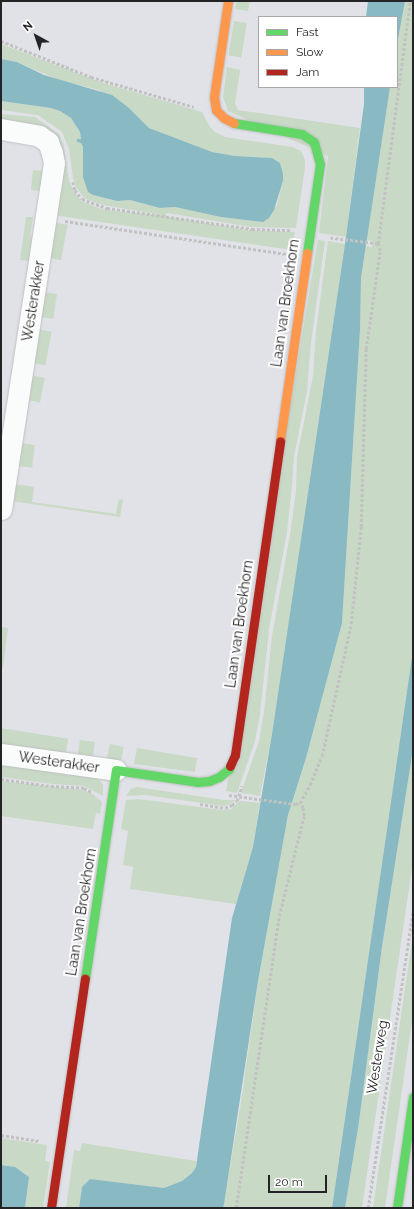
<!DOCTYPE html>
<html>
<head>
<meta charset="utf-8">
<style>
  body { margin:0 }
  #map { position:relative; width:414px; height:1209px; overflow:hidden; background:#e1e2e7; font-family:Raleway,sans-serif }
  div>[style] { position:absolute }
  .green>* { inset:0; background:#c8d9c5; transform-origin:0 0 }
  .water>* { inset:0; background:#89b9c2 }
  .path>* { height:2.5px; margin-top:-1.25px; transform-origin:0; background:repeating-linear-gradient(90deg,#c2c2c2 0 3px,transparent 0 5px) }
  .roads { filter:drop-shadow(0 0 1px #c0c0c3) drop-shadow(0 0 1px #c0c0c3) }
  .street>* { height:21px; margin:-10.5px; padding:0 10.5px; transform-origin:10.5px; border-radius:10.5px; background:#fafbfb }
  .fast>* { height:9px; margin:-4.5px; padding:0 4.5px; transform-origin:4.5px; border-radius:4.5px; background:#63d668 }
  .slow>* { height:9px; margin:-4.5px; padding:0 4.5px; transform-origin:4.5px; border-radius:4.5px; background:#ff974d }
  .jam>* { height:9px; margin:-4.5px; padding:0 4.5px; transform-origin:4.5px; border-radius:4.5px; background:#b3261e }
  span { translate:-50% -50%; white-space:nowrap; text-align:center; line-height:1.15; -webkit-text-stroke:4px #fff; paint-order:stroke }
  .street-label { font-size:14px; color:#242427 }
  .frame { position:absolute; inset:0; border:2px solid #242427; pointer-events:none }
  .legend { position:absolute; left:258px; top:16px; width:140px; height:72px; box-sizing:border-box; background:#fff; border:1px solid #a7a7a9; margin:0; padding:5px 7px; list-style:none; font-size:12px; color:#242427 }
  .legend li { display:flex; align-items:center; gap:8px; height:20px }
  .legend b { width:20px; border:1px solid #a7a7a9 }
  .north { position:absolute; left:16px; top:16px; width:40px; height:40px; -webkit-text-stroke:3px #fff; paint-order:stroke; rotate:320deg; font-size:11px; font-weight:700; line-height:16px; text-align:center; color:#242427 }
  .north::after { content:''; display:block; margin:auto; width:14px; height:18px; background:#242427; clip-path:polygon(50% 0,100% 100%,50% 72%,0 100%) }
  .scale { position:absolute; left:268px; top:1175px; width:59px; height:18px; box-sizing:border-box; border:2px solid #242427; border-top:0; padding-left:5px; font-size:12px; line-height:14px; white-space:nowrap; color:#242427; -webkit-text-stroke:3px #fff; paint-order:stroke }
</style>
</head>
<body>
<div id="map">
  <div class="green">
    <i style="clip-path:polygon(237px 1px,250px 1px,248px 11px,235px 9px)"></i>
    <i style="clip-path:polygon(405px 1px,413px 1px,413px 650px,332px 1208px,223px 1208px,241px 1102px,258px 981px,288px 815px,306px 758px,342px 623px,360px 330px,361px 278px,366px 246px,372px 247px,373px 241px,366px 240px,390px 87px,397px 87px,397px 45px)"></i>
    <i style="left:234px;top:21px;width:13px;height:35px;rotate:9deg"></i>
    <i style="clip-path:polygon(1px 44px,100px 82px,202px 112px,210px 127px,215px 132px,225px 137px,292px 147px,301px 151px,305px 160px,305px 167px,296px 228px,251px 227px,167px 213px,165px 215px,169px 217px,247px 230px,295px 232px,292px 250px,53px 215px,61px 160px,1px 124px,1px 114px,35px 117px,59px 134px,64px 146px,69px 181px,73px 189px,81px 201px,101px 209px,122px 212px,162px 215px,103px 205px,84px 198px,76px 187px,73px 178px,69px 149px,62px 132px,38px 115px,1px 110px,1px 101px,51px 108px,60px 111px,71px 118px,80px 132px,81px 139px,77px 142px,81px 143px,83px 147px,93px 195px,117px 201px,130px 200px,160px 208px,175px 207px,221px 217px,263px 222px,277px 205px,283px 181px,272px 158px,235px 156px,212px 152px,149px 128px,129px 108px,99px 90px,59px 80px,17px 62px,1px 59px)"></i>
    <i style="clip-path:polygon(227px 67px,240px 70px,235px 103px,238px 110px,360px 128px,346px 237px,319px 233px,328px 156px,228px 111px,223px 97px)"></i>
    <i style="left:33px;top:170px;width:10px;height:20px;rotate:6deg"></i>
    <i style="clip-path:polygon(26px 217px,33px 217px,30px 236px,34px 237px,30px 261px,20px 260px)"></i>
    <i style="left:53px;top:222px;width:15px;height:36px;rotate:11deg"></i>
    <i style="clip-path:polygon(318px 240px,325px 241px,311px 343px,307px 391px,294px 456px,292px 486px,287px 532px,269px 629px,260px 714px,255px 741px,237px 793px,226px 791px)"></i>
    <i style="clip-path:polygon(328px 241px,345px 244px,272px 734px,260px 796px,241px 793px,259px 741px,264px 712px,272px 636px,291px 529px,296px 490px,297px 457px,313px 376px,316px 331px)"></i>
    <i style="left:42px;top:292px;width:15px;height:25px;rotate:8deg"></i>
    <i style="left:37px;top:329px;width:15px;height:34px;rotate:11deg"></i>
    <i style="left:30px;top:375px;width:15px;height:25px;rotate:11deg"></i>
    <i style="left:19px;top:443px;width:16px;height:23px;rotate:7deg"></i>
    <i style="clip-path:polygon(14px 484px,34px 487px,32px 502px,116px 514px,119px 499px,123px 500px,120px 517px,11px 501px)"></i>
    <i style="clip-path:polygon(1px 627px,8px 628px,3px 668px,1px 667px)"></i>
    <i style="left:1px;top:728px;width:68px;height:16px;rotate:9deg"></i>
    <i style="left:80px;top:740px;width:15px;height:15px;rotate:8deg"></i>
    <i style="left:110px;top:744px;width:14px;height:16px;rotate:12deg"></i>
    <i style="clip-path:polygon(137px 748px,197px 758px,195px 772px,134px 764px)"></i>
    <i style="clip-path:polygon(413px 749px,413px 861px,362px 1208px,345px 1208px,359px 1122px,382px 947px)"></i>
    <i style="clip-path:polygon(1px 761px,5px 761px,5px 765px,97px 777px,103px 785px,103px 796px,84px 786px,53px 784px,1px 777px)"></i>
    <i style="clip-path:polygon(1px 781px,83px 790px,93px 794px,102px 802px,100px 814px,96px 813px,93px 829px,1px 816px)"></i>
    <i style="clip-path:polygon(137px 787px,224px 800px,236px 800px,228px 805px,223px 806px,145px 795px,126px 796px,131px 789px)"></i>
    <i style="clip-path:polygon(139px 799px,222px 810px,231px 809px,240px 801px,260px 803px,253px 847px,236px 904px,130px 889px,133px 867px,123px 865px,128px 831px,121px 829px,126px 800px)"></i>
    <i style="clip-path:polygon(413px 934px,413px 1014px,393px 1152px,385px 1208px,373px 1208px)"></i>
    <i style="clip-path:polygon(1px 1138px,47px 1145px,45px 1161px,50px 1162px,43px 1208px,25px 1208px,29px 1177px,15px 1167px,1px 1165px)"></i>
    <i style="clip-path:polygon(82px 1143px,196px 1161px,196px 1167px,192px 1173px,182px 1181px,164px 1188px,90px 1179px,82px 1187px,79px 1208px,66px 1208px,74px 1150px,80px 1151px)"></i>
  </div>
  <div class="water">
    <i style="clip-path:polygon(368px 1px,405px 1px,397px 45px,397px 17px,366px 17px)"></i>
    <i style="clip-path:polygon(1px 59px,17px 62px,44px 75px,112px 95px,129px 108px,149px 128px,212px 152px,235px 156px,272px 158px,280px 163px,283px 174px,283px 181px,274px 210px,269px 218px,263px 222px,221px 217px,175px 207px,160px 208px,130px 200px,117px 201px,93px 195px,88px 192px,83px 177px,83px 147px,81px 143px,77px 142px,77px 139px,81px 139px,80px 132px,71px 118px,60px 111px,51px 108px,1px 101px)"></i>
    <i style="clip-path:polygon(364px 87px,390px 87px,361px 278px,360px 330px,342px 623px,306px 758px,288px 815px,258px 981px,224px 1204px,223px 1208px,79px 1208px,82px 1187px,90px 1179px,164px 1188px,182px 1181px,192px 1173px,196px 1167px,232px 918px,253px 847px,272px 734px,345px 244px,364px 104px)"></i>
    <i style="clip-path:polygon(413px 650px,413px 749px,382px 947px,359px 1122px,345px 1208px,332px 1208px)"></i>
    <i style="clip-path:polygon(1px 1165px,15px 1167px,29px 1177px,25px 1208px,1px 1208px)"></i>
  </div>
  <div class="path">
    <i style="left:1px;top:41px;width:97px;rotate:21.8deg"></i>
    <i style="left:91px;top:77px;width:107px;rotate:16.2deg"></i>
    <i style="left:73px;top:182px;width:8px;rotate:76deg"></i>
    <i style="left:75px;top:190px;width:11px;rotate:52deg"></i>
    <i style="left:82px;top:199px;width:27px;rotate:20deg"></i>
    <i style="left:107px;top:208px;width:147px;rotate:8.2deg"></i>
    <i style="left:252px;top:229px;width:38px;rotate:2deg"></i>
    <i style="left:65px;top:221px;width:224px;rotate:8.5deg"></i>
    <i style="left:378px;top:244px;width:245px;rotate:-82.5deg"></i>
    <i style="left:1px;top:779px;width:50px;rotate:8deg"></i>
    <i style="left:51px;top:786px;width:33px;rotate:3deg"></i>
    <i style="left:84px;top:788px;width:9px;rotate:27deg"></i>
    <i style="left:229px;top:795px;width:67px;rotate:7.8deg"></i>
    <i style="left:295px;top:804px;width:5px;rotate:-11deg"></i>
    <i style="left:300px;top:803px;width:21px;rotate:-61deg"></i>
    <i style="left:310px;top:785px;width:31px;rotate:-68deg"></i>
    <i style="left:322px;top:756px;width:135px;rotate:-77.6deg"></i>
    <i style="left:351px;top:624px;width:98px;rotate:-84.1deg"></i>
    <i style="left:361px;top:527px;width:178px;rotate:-88.4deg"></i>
    <i style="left:366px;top:349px;width:99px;rotate:-81.9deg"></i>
    <i style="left:380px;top:251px;width:7px;rotate:-106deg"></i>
    <i style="left:378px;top:244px;width:48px;rotate:-172.9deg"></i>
    <i style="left:200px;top:804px;width:25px;rotate:9deg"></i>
    <i style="left:225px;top:808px;width:8px;rotate:-23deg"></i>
    <i style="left:232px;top:805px;width:6px;rotate:-39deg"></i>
    <i style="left:237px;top:801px;width:16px;rotate:-72deg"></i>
    <i style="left:1px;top:1135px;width:39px;rotate:9deg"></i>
    <i style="left:236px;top:1208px;width:295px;rotate:-81.6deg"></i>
    <i style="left:279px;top:916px;width:103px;rotate:-76deg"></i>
    <i style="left:304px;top:816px;width:8px;rotate:-97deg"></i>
    <i style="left:303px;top:808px;width:6px;rotate:-121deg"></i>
    <i style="left:368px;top:1208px;width:300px;rotate:-81.4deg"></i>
  </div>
  <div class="roads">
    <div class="street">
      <i style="left:1px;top:129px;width:39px;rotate:10deg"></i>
      <i style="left:39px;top:136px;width:11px;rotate:34deg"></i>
      <i style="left:48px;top:142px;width:12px;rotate:70deg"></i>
      <i style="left:52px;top:153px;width:10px;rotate:79deg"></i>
      <i style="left:54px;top:163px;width:350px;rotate:98.7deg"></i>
      <i style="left:1px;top:754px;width:116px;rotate:7.9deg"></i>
    </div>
    <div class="fast">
      <i style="left:234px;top:123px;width:69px;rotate:9.2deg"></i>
      <i style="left:302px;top:134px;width:14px;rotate:34deg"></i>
      <i style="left:314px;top:142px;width:23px;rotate:75deg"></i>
      <i style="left:320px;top:164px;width:90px;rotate:98.3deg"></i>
      <i style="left:85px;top:979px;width:211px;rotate:-81.6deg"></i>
      <i style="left:116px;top:770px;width:83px;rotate:8.3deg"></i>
      <i style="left:198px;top:782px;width:11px;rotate:-5deg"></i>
      <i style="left:209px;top:781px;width:11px;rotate:-22deg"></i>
      <i style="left:219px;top:777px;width:13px;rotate:-39deg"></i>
      <i style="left:229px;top:769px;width:3px;rotate:-72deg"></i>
      <i style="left:397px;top:1208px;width:112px;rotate:-81.8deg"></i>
    </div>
    <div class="slow">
      <i style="left:228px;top:1px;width:97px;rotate:98.3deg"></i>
      <i style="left:214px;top:97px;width:13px;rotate:81deg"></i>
      <i style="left:216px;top:110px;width:11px;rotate:45deg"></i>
      <i style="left:224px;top:118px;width:11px;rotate:27deg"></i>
      <i style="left:280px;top:441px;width:190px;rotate:-81.8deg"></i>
    </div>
    <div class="jam">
      <i style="left:230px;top:766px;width:12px;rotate:-66deg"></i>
      <i style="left:235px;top:755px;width:317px;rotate:-81.8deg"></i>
      <i style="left:51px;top:1208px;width:232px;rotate:-81.6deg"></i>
    </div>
  </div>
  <div class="street-label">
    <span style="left:33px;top:301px;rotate:-81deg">Westerakker</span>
    <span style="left:285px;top:303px;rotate:-82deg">Laan van Broekhorn</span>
    <span style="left:239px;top:624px;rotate:-82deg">Laan van Broekhorn</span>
    <span style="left:59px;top:762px;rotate:8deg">Westerakker</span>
    <span style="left:81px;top:912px;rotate:-81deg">Laan van Broekhorn</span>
    <span style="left:377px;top:1057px;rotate:-81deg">Westerweg</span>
  </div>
  <div class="frame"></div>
  <ul class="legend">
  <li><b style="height:5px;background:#63d668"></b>Fast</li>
  <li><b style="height:5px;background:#ff974d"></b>Slow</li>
  <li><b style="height:5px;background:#b3261e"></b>Jam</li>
  </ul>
  <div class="north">N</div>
  <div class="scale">20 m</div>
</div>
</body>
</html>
